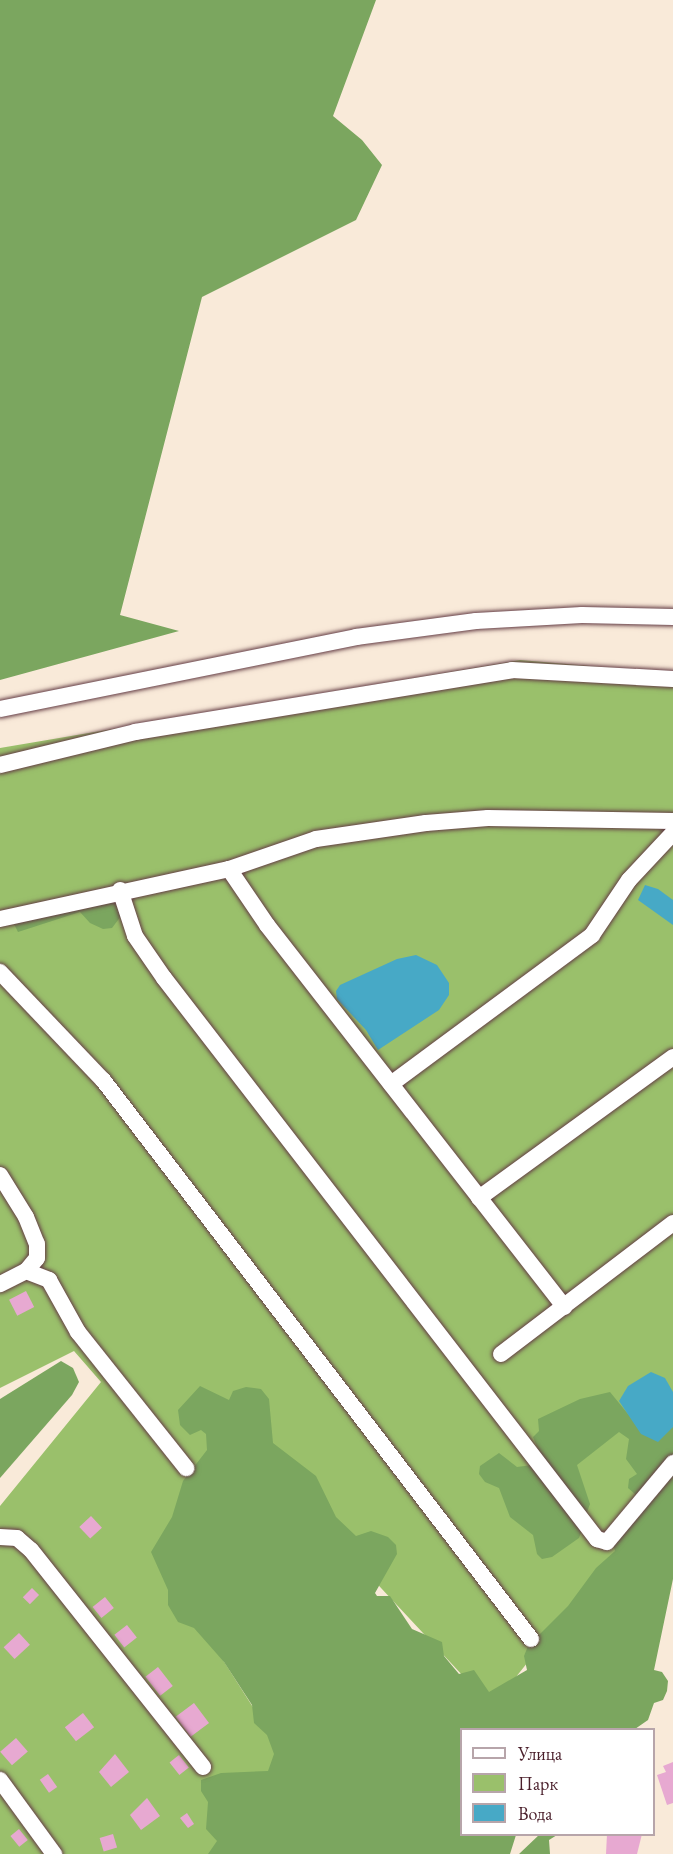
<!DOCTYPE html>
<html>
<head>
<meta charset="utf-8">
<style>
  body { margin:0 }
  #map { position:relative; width:673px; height:1854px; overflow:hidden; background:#f9ead9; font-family:"EB Garamond",serif }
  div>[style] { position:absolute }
  .green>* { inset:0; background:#9ac06b }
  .forest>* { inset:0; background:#7ba65f }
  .water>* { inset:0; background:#47a9c6 }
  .building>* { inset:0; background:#e7a9d1; transform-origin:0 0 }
  .roads { filter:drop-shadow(0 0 2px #643d45) drop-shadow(0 0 2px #643d45) }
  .minor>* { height:16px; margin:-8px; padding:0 8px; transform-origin:8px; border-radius:8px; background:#fff }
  span { translate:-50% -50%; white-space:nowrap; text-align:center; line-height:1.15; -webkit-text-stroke:6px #fff; paint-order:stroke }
  .legend { position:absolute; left:460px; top:1728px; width:195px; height:108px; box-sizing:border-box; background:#fff; border:2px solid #b7a5aa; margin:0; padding:8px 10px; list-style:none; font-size:18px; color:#4a1f2b }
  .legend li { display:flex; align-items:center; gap:12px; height:30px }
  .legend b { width:30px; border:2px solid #b7a5aa }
</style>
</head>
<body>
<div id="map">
  <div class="green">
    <i style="clip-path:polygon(520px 660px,673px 673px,673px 1480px,492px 1707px,243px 1440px,160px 1561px,289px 1764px,237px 1854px,0 1854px,0 1506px,101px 1382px,74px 1351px,0 1388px,0 748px)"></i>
  </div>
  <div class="forest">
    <i style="clip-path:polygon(0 0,376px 0,333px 116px,362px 140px,382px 165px,356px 220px,202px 297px,120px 615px,179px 631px,0 680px)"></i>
    <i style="clip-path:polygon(114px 899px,121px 916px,112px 928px,103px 929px,90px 923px,80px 912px,18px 932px,13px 922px)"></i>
    <i style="clip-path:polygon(61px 1361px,73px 1368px,79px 1382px,72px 1395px,0 1478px,0 1399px)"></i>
    <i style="clip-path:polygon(200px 1386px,229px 1400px,233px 1391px,246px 1387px,261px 1389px,269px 1399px,273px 1443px,316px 1476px,336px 1517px,356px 1536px,371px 1531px,388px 1537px,396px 1545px,397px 1554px,375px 1593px,377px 1596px,390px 1596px,412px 1629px,442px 1642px,444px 1656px,459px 1674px,474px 1670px,489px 1692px,527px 1670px,524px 1656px,528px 1646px,568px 1606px,596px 1568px,615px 1551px,611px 1537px,636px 1495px,628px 1488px,629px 1479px,637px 1474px,626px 1459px,629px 1439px,619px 1432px,577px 1465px,590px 1504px,587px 1512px,582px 1509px,540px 1454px,533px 1437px,539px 1431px,538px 1419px,580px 1399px,610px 1392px,628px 1414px,673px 1423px,673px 1579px,654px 1670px,662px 1672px,668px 1681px,667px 1691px,663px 1700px,654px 1703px,648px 1720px,635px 1729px,462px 1730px,462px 1834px,516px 1835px,510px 1854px,208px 1854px,217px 1841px,206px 1829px,208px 1802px,201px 1791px,201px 1780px,221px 1773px,268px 1771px,274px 1754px,267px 1735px,254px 1723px,252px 1705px,224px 1662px,194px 1628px,178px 1622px,168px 1605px,168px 1590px,151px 1552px,172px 1517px,183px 1481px,207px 1450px,206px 1434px,201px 1430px,190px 1435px,180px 1425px,178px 1410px)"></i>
    <i style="clip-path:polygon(499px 1453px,517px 1467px,532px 1465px,582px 1530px,579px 1538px,552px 1557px,542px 1559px,537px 1554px,533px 1535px,510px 1517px,499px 1488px,485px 1482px,479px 1474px,480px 1466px)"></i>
    <i style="clip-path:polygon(540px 1834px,557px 1835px,549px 1840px,550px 1854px,519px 1854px)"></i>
  </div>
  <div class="water">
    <i style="clip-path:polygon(645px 885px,658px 889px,673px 900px,673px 925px,638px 900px)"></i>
    <i style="clip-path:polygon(416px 955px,437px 965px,449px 983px,449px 995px,439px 1010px,378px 1050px,366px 1030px,337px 999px,336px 991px,340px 985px,397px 959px)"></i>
    <i style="clip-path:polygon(651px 1372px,665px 1378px,673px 1392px,673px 1427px,658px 1442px,641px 1434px,619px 1401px,628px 1386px)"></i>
  </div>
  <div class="building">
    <i style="left:26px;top:1291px;width:18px;height:19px;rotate:63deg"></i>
    <i style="left:91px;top:1516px;width:16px;height:16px;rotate:47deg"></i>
    <i style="left:32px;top:1588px;width:10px;height:13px;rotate:45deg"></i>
    <i style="left:105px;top:1597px;width:14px;height:16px;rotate:51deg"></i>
    <i style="left:127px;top:1625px;width:16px;height:16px;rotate:52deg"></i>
    <i style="left:19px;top:1633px;width:16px;height:21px;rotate:47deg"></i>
    <i style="left:158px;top:1667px;width:24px;height:16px;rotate:52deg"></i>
    <i style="left:194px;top:1703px;width:25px;height:23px;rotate:53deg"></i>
    <i style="left:83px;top:1713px;width:18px;height:23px;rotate:52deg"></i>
    <i style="left:16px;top:1738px;width:18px;height:21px;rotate:49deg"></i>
    <i style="clip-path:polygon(115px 1754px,129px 1772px,111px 1787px,99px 1772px)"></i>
    <i style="left:179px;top:1755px;width:16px;height:12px;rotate:52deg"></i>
    <i style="clip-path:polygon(673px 1762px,673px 1803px,667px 1805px,657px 1775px,666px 1772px,663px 1766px)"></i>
    <i style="left:48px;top:1774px;width:16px;height:10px;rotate:55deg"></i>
    <i style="clip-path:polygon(147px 1798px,160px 1816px,141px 1830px,130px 1815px)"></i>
    <i style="clip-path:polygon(187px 1813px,194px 1824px,188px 1828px,180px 1818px)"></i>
    <i style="left:19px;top:1829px;width:14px;height:11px;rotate:51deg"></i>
    <i style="left:113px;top:1834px;width:14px;height:14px;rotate:73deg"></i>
    <i style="clip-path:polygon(607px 1834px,642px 1834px,637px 1854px,606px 1854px)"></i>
  </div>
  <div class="roads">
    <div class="minor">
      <i style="left:0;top:709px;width:363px;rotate:-11.4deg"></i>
      <i style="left:356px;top:637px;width:121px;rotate:-7.6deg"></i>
      <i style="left:476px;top:621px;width:106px;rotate:-3.2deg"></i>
      <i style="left:582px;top:615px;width:91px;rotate:1.3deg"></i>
      <i style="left:0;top:765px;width:139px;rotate:-13.7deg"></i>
      <i style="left:135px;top:732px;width:382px;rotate:-9.3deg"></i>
      <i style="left:512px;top:670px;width:161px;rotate:3.2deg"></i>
      <i style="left:229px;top:869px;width:92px;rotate:-19deg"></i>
      <i style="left:316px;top:839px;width:111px;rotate:-8.3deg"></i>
      <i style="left:426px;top:823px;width:62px;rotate:-4.6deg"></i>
      <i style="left:488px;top:818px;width:185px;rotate:0.9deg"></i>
      <i style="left:120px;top:890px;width:48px;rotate:71.9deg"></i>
      <i style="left:135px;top:936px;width:51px;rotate:55.4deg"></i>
      <i style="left:164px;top:978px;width:709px;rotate:52.34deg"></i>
      <i style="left:597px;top:1539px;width:10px;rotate:17deg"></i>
      <i style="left:607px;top:1542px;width:103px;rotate:-50.1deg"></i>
      <i style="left:0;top:919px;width:234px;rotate:-12.3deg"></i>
      <i style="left:229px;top:869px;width:68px;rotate:55.8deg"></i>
      <i style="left:267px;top:925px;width:484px;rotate:52.1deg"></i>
      <i style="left:0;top:972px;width:149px;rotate:46.4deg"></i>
      <i style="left:103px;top:1080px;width:704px;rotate:52.56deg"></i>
      <i style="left:391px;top:1084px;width:250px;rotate:-36.5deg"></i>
      <i style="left:592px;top:935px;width:66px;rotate:-56.1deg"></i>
      <i style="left:629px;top:880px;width:64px;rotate:-46.9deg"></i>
      <i style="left:0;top:1175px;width:49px;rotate:58.2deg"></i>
      <i style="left:26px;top:1217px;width:29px;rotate:68deg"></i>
      <i style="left:37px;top:1244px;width:14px;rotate:90deg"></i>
      <i style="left:37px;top:1258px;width:17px;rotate:130deg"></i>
      <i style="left:26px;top:1271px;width:29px;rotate:153deg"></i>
      <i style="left:479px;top:1198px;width:240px;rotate:-36deg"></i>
      <i style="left:26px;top:1271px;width:25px;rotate:21deg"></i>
      <i style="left:49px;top:1280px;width:60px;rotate:60.9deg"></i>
      <i style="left:78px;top:1332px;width:174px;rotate:51.5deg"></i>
      <i style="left:501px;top:1354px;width:216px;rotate:-37.3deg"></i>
      <i style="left:0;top:1537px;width:17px;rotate:3deg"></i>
      <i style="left:17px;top:1538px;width:18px;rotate:41deg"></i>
      <i style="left:31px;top:1550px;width:277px;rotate:51.6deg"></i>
      <i style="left:0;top:1780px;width:92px;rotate:53.9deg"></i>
    </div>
  </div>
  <ul class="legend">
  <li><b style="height:8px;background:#fff"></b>Улица</li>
  <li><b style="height:16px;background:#9ac06b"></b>Парк</li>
  <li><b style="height:16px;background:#47a9c6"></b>Вода</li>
  </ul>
</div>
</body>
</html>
